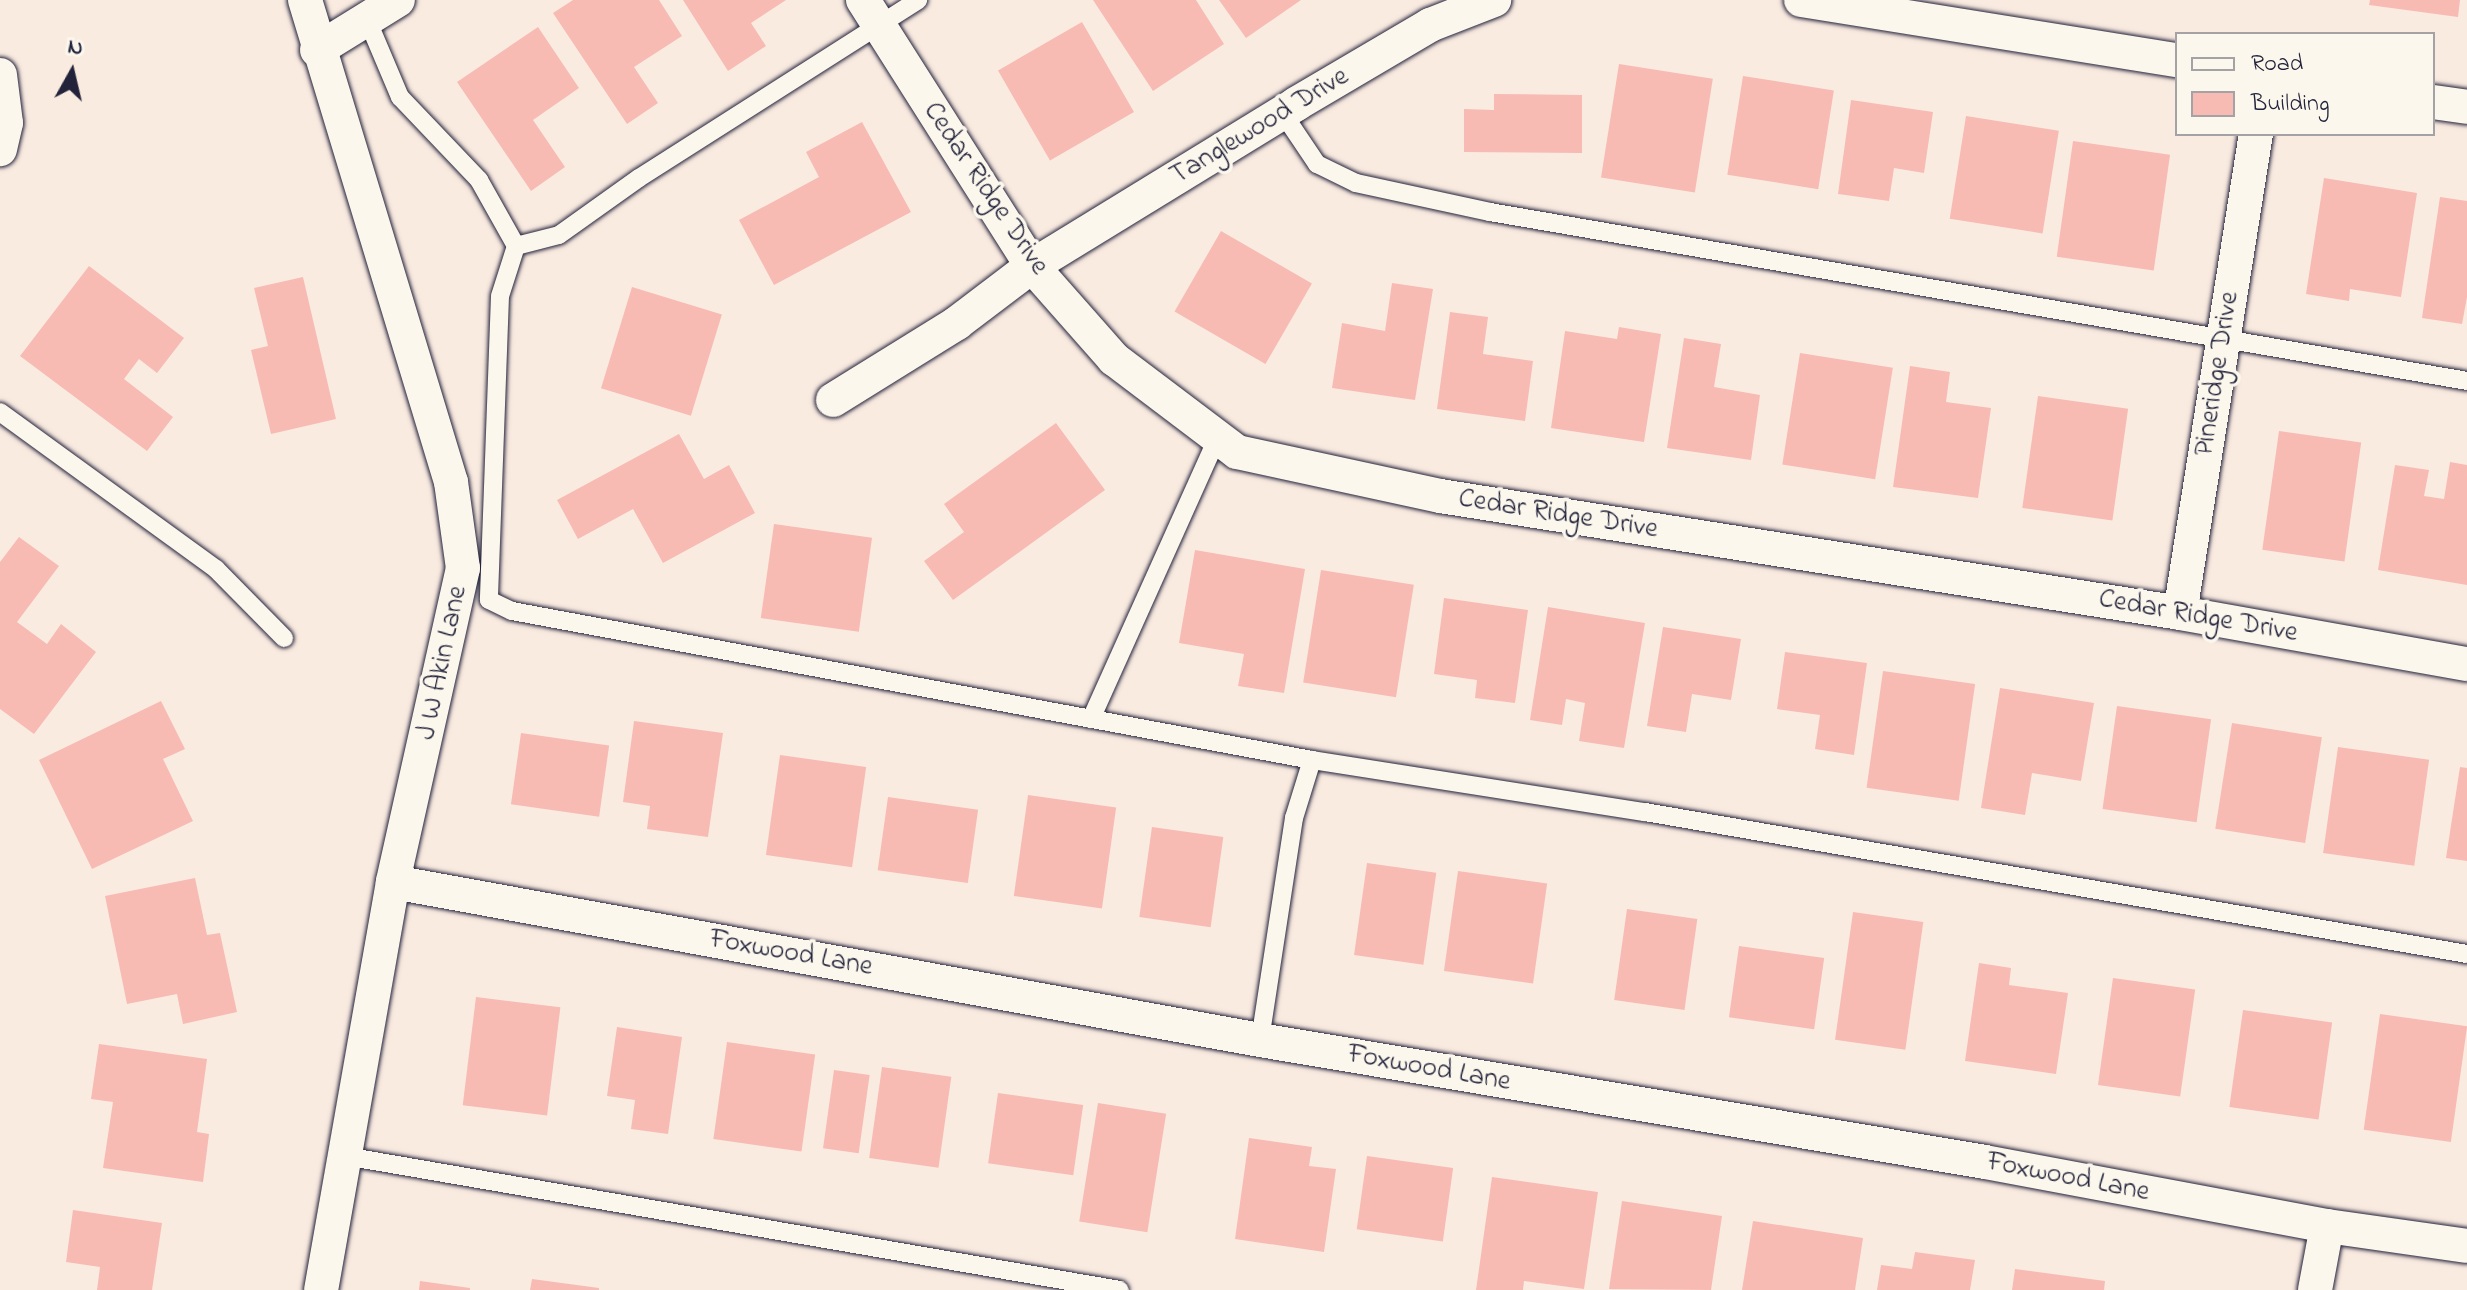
<!DOCTYPE html>
<html>
<head>
<meta charset="utf-8">
<style>
  body { margin:0 }
  #map { position:relative; width:2467px; height:1290px; overflow:hidden; background:#faebe1; font-family:"Indie Flower",sans-serif }
  div>[style] { position:absolute }
  .building>* { inset:0; background:#f7bbb3; transform-origin:0 0 }
  .roads { filter:drop-shadow(0 0 2px #22223b) drop-shadow(0 0 2px #22223b) }
  .service>* { height:18px; margin:-9px; padding:0 9px; transform-origin:9px; border-radius:9px; background:#fbf7ec }
  .minor>* { height:34px; margin:-17px; padding:0 17px; transform-origin:17px; border-radius:17px; background:#fbf7ec }
  span { translate:-50% -50%; white-space:nowrap; text-align:center; line-height:1.15; -webkit-text-stroke:7px #fbf7ec; paint-order:stroke }
  .street-label { font-size:28px; color:#22223b }
  .legend { position:absolute; left:2175px; top:32px; width:260px; height:104px; box-sizing:border-box; background:#fbf7ec; border:2px solid #a4a2a5; margin:0; padding:10px 14px; list-style:none; font-size:24px; color:#22223b }
  .legend li { display:flex; align-items:center; gap:16px; height:40px }
  .legend b { width:40px; border:2px solid #a4a2a5 }
  .north { position:absolute; left:32px; top:32px; width:80px; height:80px; -webkit-text-stroke:6px #fbf7ec; paint-order:stroke; rotate:8deg; font-size:22px; font-weight:700; line-height:32px; text-align:center; color:#22223b }
  .north::after { content:''; display:block; margin:auto; width:28px; height:36px; background:#22223b; clip-path:polygon(50% 0,100% 100%,50% 72%,0 100%) }
</style>
</head>
<body>
<div id="map">
  <div class="building">
    <i style="clip-path:polygon(573px 0,659px 0,682px 36px,634px 67px,658px 103px,627px 124px,553px 13px)"></i>
    <i style="clip-path:polygon(683px 0,786px 0,751px 23px,766px 46px,728px 71px)"></i>
    <i style="clip-path:polygon(1093px 0,1196px 0,1224px 44px,1153px 91px)"></i>
    <i style="clip-path:polygon(1219px 0,1301px 0,1246px 38px)"></i>
    <i style="clip-path:polygon(2370px 0,2460px 0,2458px 17px,2369px 5px)"></i>
    <i style="left:1082px;top:22px;width:104px;height:97px;rotate:60deg"></i>
    <i style="clip-path:polygon(538px 27px,579px 88px,533px 120px,565px 167px,531px 191px,457px 82px)"></i>
    <i style="left:1619px;top:64px;width:95px;height:115px;rotate:9deg"></i>
    <i style="left:1743px;top:76px;width:92px;height:100px;rotate:9deg"></i>
    <i style="clip-path:polygon(1494px 94px,1582px 95px,1582px 153px,1464px 152px,1464px 109px,1494px 110px)"></i>
    <i style="clip-path:polygon(1851px 100px,1933px 112px,1924px 173px,1894px 168px,1889px 201px,1838px 194px)"></i>
    <i style="left:1966px;top:116px;width:94px;height:104px;rotate:9deg"></i>
    <i style="clip-path:polygon(862px 122px,911px 212px,774px 285px,739px 220px,819px 177px,806px 152px)"></i>
    <i style="left:2073px;top:141px;width:98px;height:117px;rotate:8deg"></i>
    <i style="clip-path:polygon(2324px 178px,2417px 193px,2401px 297px,2350px 289px,2349px 301px,2306px 294px)"></i>
    <i style="clip-path:polygon(2440px 197px,2467px 201px,2467px 297px,2462px 324px,2422px 318px)"></i>
    <i style="left:1221px;top:231px;width:105px;height:93px;rotate:30deg"></i>
    <i style="clip-path:polygon(89px 266px,184px 338px,157px 373px,139px 359px,124px 379px,173px 417px,147px 451px,20px 356px)"></i>
    <i style="clip-path:polygon(303px 277px,336px 419px,271px 434px,251px 350px,268px 346px,254px 288px)"></i>
    <i style="clip-path:polygon(1392px 283px,1433px 289px,1415px 400px,1332px 388px,1342px 323px,1385px 331px)"></i>
    <i style="left:632px;top:287px;width:94px;height:106px;rotate:17deg"></i>
    <i style="clip-path:polygon(1450px 312px,1488px 317px,1483px 354px,1533px 361px,1525px 421px,1437px 409px)"></i>
    <i style="clip-path:polygon(1619px 327px,1661px 334px,1644px 442px,1551px 428px,1565px 331px,1617px 339px)"></i>
    <i style="clip-path:polygon(1684px 338px,1721px 344px,1714px 387px,1760px 395px,1751px 460px,1667px 448px)"></i>
    <i style="left:1800px;top:353px;width:94px;height:113px;rotate:9deg"></i>
    <i style="clip-path:polygon(1910px 366px,1950px 372px,1946px 402px,1991px 408px,1978px 498px,1893px 487px)"></i>
    <i style="left:2038px;top:396px;width:91px;height:113px;rotate:8deg"></i>
    <i style="clip-path:polygon(1056px 423px,1105px 490px,953px 600px,924px 561px,964px 532px,944px 504px)"></i>
    <i style="left:2279px;top:431px;width:83px;height:120px;rotate:8deg"></i>
    <i style="clip-path:polygon(679px 434px,704px 479px,729px 465px,755px 513px,663px 563px,633px 509px,578px 539px,557px 500px)"></i>
    <i style="clip-path:polygon(2450px 462px,2467px 465px,2467px 585px,2378px 570px,2395px 465px,2429px 470px,2424px 496px,2444px 499px)"></i>
    <i style="left:774px;top:524px;width:99px;height:95px;rotate:8deg"></i>
    <i style="clip-path:polygon(19px 537px,59px 566px,17px 622px,47px 644px,61px 624px,96px 652px,34px 734px,0 709px,0 562px)"></i>
    <i style="clip-path:polygon(1195px 550px,1305px 569px,1284px 693px,1238px 686px,1244px 654px,1179px 643px)"></i>
    <i style="left:1321px;top:570px;width:94px;height:114px;rotate:9deg"></i>
    <i style="clip-path:polygon(1444px 598px,1528px 610px,1515px 703px,1475px 698px,1477px 680px,1434px 674px)"></i>
    <i style="clip-path:polygon(1548px 607px,1645px 623px,1624px 748px,1579px 741px,1585px 703px,1566px 699px,1562px 725px,1530px 720px)"></i>
    <i style="clip-path:polygon(1663px 627px,1741px 639px,1731px 700px,1692px 694px,1686px 732px,1647px 726px)"></i>
    <i style="clip-path:polygon(1785px 652px,1867px 663px,1854px 755px,1815px 749px,1820px 715px,1777px 709px)"></i>
    <i style="left:1883px;top:671px;width:93px;height:118px;rotate:8deg"></i>
    <i style="clip-path:polygon(2000px 688px,2094px 703px,2081px 781px,2032px 773px,2025px 815px,1981px 808px)"></i>
    <i style="clip-path:polygon(161px 701px,185px 749px,163px 759px,193px 821px,92px 869px,39px 760px)"></i>
    <i style="left:2117px;top:706px;width:95px;height:104px;rotate:8deg"></i>
    <i style="clip-path:polygon(634px 721px,723px 733px,708px 837px,647px 829px,650px 806px,623px 802px)"></i>
    <i style="left:2232px;top:723px;width:91px;height:107px;rotate:9deg"></i>
    <i style="left:521px;top:733px;width:89px;height:72px;rotate:8deg"></i>
    <i style="left:2338px;top:747px;width:92px;height:107px;rotate:8deg"></i>
    <i style="left:780px;top:755px;width:87px;height:101px;rotate:8deg"></i>
    <i style="clip-path:polygon(2460px 767px,2467px 768px,2467px 861px,2446px 858px)"></i>
    <i style="left:1028px;top:795px;width:89px;height:102px;rotate:8deg"></i>
    <i style="left:888px;top:797px;width:91px;height:74px;rotate:8deg"></i>
    <i style="left:1152px;top:827px;width:72px;height:91px;rotate:8deg"></i>
    <i style="left:1367px;top:863px;width:70px;height:93px;rotate:8deg"></i>
    <i style="left:1458px;top:871px;width:90px;height:101px;rotate:8deg"></i>
    <i style="clip-path:polygon(195px 878px,207px 935px,220px 933px,237px 1012px,183px 1024px,177px 994px,127px 1004px,105px 896px)"></i>
    <i style="left:1627px;top:909px;width:71px;height:92px;rotate:8deg"></i>
    <i style="left:1853px;top:912px;width:71px;height:129px;rotate:8deg"></i>
    <i style="left:1739px;top:946px;width:86px;height:72px;rotate:8deg"></i>
    <i style="clip-path:polygon(1979px 963px,2011px 968px,2009px 985px,2068px 993px,2056px 1074px,1965px 1061px)"></i>
    <i style="left:2113px;top:978px;width:83px;height:108px;rotate:8deg"></i>
    <i style="left:476px;top:997px;width:85px;height:109px;rotate:7deg"></i>
    <i style="left:2243px;top:1010px;width:90px;height:98px;rotate:8deg"></i>
    <i style="left:2380px;top:1014px;width:88px;height:117px;rotate:8deg"></i>
    <i style="clip-path:polygon(617px 1027px,682px 1037px,668px 1134px,631px 1129px,635px 1100px,607px 1096px)"></i>
    <i style="left:727px;top:1042px;width:89px;height:98px;rotate:8deg"></i>
    <i style="clip-path:polygon(99px 1044px,207px 1059px,197px 1132px,209px 1134px,203px 1182px,103px 1168px,113px 1102px,91px 1099px)"></i>
    <i style="left:882px;top:1067px;width:70px;height:92px;rotate:8deg"></i>
    <i style="left:834px;top:1070px;width:36px;height:79px;rotate:8deg"></i>
    <i style="left:998px;top:1093px;width:86px;height:71px;rotate:8deg"></i>
    <i style="left:1098px;top:1103px;width:69px;height:120px;rotate:9deg"></i>
    <i style="clip-path:polygon(1249px 1138px,1312px 1147px,1309px 1166px,1336px 1169px,1324px 1252px,1235px 1239px)"></i>
    <i style="left:1367px;top:1156px;width:87px;height:74px;rotate:8deg"></i>
    <i style="clip-path:polygon(1492px 1177px,1598px 1192px,1584px 1289px,1524px 1281px,1523px 1290px,1476px 1290px)"></i>
    <i style="clip-path:polygon(1622px 1201px,1722px 1216px,1711px 1290px,1609px 1289px)"></i>
    <i style="clip-path:polygon(73px 1210px,162px 1223px,152px 1290px,97px 1290px,100px 1267px,66px 1262px)"></i>
    <i style="clip-path:polygon(1753px 1221px,1863px 1238px,1855px 1290px,1742px 1290px)"></i>
    <i style="clip-path:polygon(1915px 1252px,1975px 1260px,1970px 1290px,1877px 1290px,1881px 1265px,1912px 1269px)"></i>
    <i style="clip-path:polygon(2015px 1269px,2105px 1281px,2104px 1290px,2012px 1290px)"></i>
    <i style="clip-path:polygon(532px 1279px,599px 1288px,599px 1290px,530px 1290px)"></i>
    <i style="clip-path:polygon(420px 1281px,470px 1288px,470px 1290px,419px 1290px)"></i>
  </div>
  <div class="roads">
    <div class="service">
      <i style="left:367px;top:19px;width:85px;rotate:67.1deg"></i>
      <i style="left:400px;top:97px;width:115px;rotate:46.4deg"></i>
      <i style="left:479px;top:180px;width:76px;rotate:60.7deg"></i>
      <i style="left:516px;top:246px;width:52px;rotate:107.7deg"></i>
      <i style="left:500px;top:296px;width:304px;rotate:92.1deg"></i>
      <i style="left:489px;top:600px;width:25px;rotate:26deg"></i>
      <i style="left:512px;top:611px;width:814px;rotate:10.55deg"></i>
      <i style="left:1282px;top:112px;width:63px;rotate:56.1deg"></i>
      <i style="left:1317px;top:164px;width:43px;rotate:26deg"></i>
      <i style="left:1356px;top:183px;width:137px;rotate:12.2deg"></i>
      <i style="left:1490px;top:212px;width:992px;rotate:9.81deg"></i>
      <i style="left:516px;top:246px;width:44px;rotate:-14.3deg"></i>
      <i style="left:559px;top:235px;width:98px;rotate:-35.5deg"></i>
      <i style="left:639px;top:178px;width:331px;rotate:-32.5deg"></i>
      <i style="left:0;top:412px;width:267px;rotate:36deg"></i>
      <i style="left:216px;top:569px;width:97px;rotate:45.4deg"></i>
      <i style="left:1091px;top:719px;width:308px;rotate:-65.8deg"></i>
      <i style="left:1260px;top:1040px;width:225px;rotate:-81.3deg"></i>
      <i style="left:1294px;top:818px;width:61px;rotate:-72.8deg"></i>
      <i style="left:1312px;top:760px;width:337px;rotate:8.9deg"></i>
      <i style="left:1645px;top:812px;width:834px;rotate:9.8deg"></i>
      <i style="left:345px;top:1156px;width:786px;rotate:9.81deg"></i>
    </div>
    <div class="minor">
      <i style="left:305px;top:0;width:504px;rotate:73.15deg"></i>
      <i style="left:451px;top:482px;width:87px;rotate:82.1deg"></i>
      <i style="left:463px;top:568px;width:322px;rotate:102.6deg"></i>
      <i style="left:393px;top:882px;width:414px;rotate:100deg"></i>
      <i style="left:863px;top:0;width:315px;rotate:57.6deg"></i>
      <i style="left:1032px;top:266px;width:124px;rotate:48.6deg"></i>
      <i style="left:1114px;top:359px;width:154px;rotate:37.1deg"></i>
      <i style="left:1237px;top:452px;width:208px;rotate:12.2deg"></i>
      <i style="left:1440px;top:496px;width:749px;rotate:8.98deg"></i>
      <i style="left:2180px;top:613px;width:291px;rotate:10.1deg"></i>
      <i style="left:1801px;top:0;width:381px;rotate:9.1deg"></i>
      <i style="left:317px;top:50px;width:95px;rotate:-31.7deg"></i>
      <i style="left:0;top:75px;width:48px;rotate:82.9deg"></i>
      <i style="left:6px;top:123px;width:27px;rotate:103deg"></i>
      <i style="left:2433px;top:102px;width:34px;rotate:8deg"></i>
      <i style="left:833px;top:400px;width:146px;rotate:-31.8deg"></i>
      <i style="left:957px;top:323px;width:94px;rotate:-37.2deg"></i>
      <i style="left:1032px;top:266px;width:310px;rotate:-31.5deg"></i>
      <i style="left:1296px;top:104px;width:156px;rotate:-30.5deg"></i>
      <i style="left:1430px;top:25px;width:69px;rotate:-21.3deg"></i>
      <i style="left:2180px;top:613px;width:485px;rotate:-81deg"></i>
      <i style="left:393px;top:882px;width:881px;rotate:10.33deg"></i>
      <i style="left:1260px;top:1040px;width:735px;rotate:9.55deg"></i>
      <i style="left:1985px;top:1162px;width:348px;rotate:10.6deg"></i>
      <i style="left:2327px;top:1226px;width:141px;rotate:8.1deg"></i>
      <i style="left:2315px;top:1290px;width:65px;rotate:-79.4deg"></i>
    </div>
  </div>
  <div class="street-label">
    <span style="left:1260px;top:127px;rotate:-31deg">Tanglewood Drive</span>
    <span style="left:985px;top:189px;rotate:56deg">Cedar Ridge Drive</span>
    <span style="left:2218px;top:374px;rotate:-81deg">Pineridge Drive</span>
    <span style="left:1558px;top:515px;rotate:9deg">Cedar Ridge Drive</span>
    <span style="left:2198px;top:617px;rotate:10deg">Cedar Ridge Drive</span>
    <span style="left:443px;top:663px;rotate:-78deg">J W Akin Lane</span>
    <span style="left:791px;top:954px;rotate:10deg">Foxwood Lane</span>
    <span style="left:1429px;top:1069px;rotate:10deg">Foxwood Lane</span>
    <span style="left:2068px;top:1178px;rotate:11deg">Foxwood Lane</span>
  </div>
  <ul class="legend">
  <li><b style="height:10px;background:#fbf7ec"></b>Road</li>
  <li><b style="height:22px;background:#f7bbb3"></b>Building</li>
  </ul>
  <div class="north">N</div>
</div>
</body>
</html>
